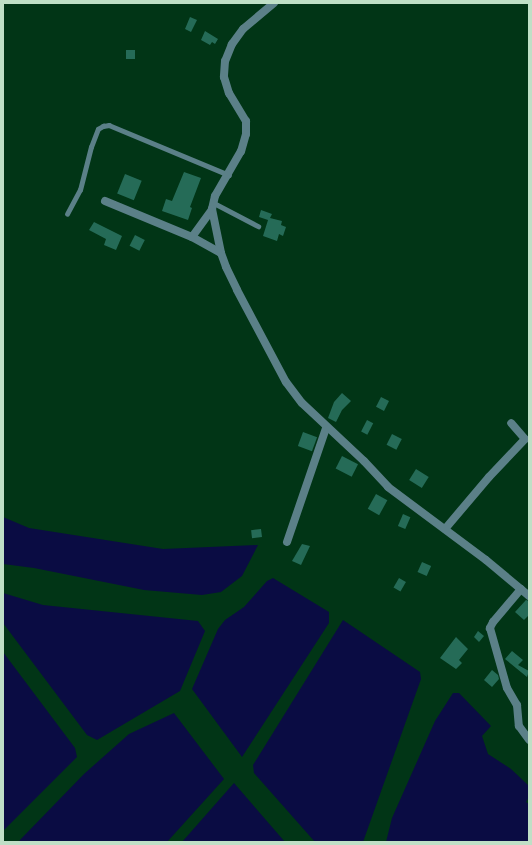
<!DOCTYPE html>
<html>
<head>
<meta charset="utf-8">
<style>
  body { margin:0 }
  #map { position:relative; width:532px; height:845px; overflow:hidden; background:#013516; font-family:Montserrat,sans-serif }
  div>[style] { position:absolute }
  .water>* { inset:0; background:#0a0c43 }
  .building>* { inset:0; background:#256b57; transform-origin:0 0 }
  .lane>* { height:4.5px; margin:-2.25px; padding:0 2.25px; transform-origin:2.25px; border-radius:2.25px; background:#5b8088 }
  .street>* { height:8px; margin:-4px; padding:0 4px; transform-origin:4px; border-radius:4px; background:#5b8088 }
  span { translate:-50% -50%; white-space:nowrap; text-align:center; line-height:1.15; -webkit-text-stroke:4px #011908; paint-order:stroke }
  .frame { position:absolute; inset:0; border:4px solid #bfdfc6; pointer-events:none }
</style>
</head>
<body>
<div id="map">
  <div class="water">
    <i style="clip-path:polygon(3px 517px,29px 528px,163px 549px,258px 545px,242px 576px,221px 592px,202px 595px,144px 590px,34px 568px,3px 564px)"></i>
    <i style="clip-path:polygon(273px 578px,329px 612px,329px 623px,242px 757px,192px 689px,218px 629px,225px 620px,244px 607px,267px 581px)"></i>
    <i style="clip-path:polygon(3px 593px,43px 605px,198px 621px,205px 631px,180px 691px,97px 740px,87px 735px,3px 623px)"></i>
    <i style="clip-path:polygon(343px 620px,420px 672px,421px 679px,363px 842px,315px 842px,254px 773px,253px 765px)"></i>
    <i style="clip-path:polygon(3px 652px,75px 748px,77px 757px,3px 831px)"></i>
    <i style="clip-path:polygon(453px 693px,459px 693px,491px 726px,482px 736px,488px 754px,511px 769px,529px 786px,529px 797px,526px 802px,529px 804px,529px 842px,386px 842px,392px 818px,435px 721px)"></i>
    <i style="clip-path:polygon(174px 713px,224px 779px,167px 842px,18px 842px,84px 774px,129px 734px)"></i>
    <i style="clip-path:polygon(234px 783px,285px 842px,182px 842px)"></i>
  </div>
  <div class="building">
    <i style="clip-path:polygon(190px 17px,197px 20px,191px 32px,185px 29px)"></i>
    <i style="clip-path:polygon(205px 31px,218px 39px,215px 44px,212px 42px,210px 45px,201px 40px)"></i>
    <i style="left:126px;top:50px;width:9px;height:9px"></i>
    <i style="clip-path:polygon(184px 172px,201px 178px,190px 207px,192px 208px,188px 220px,162px 211px,166px 199px,172px 201px)"></i>
    <i style="left:125px;top:174px;width:18px;height:21px;rotate:22deg"></i>
    <i style="clip-path:polygon(261px 210px,272px 214px,270px 218px,282px 221px,281px 225px,286px 227px,283px 236px,279px 234px,277px 241px,263px 236px,268px 220px,259px 217px)"></i>
    <i style="clip-path:polygon(94px 222px,122px 236px,116px 250px,104px 245px,106px 239px,89px 230px)"></i>
    <i style="left:135px;top:235px;width:11px;height:12px;rotate:27deg"></i>
    <i style="clip-path:polygon(342px 393px,351px 401px,342px 410px,336px 422px,328px 418px,334px 402px)"></i>
    <i style="left:381px;top:397px;width:9px;height:11px;rotate:27deg"></i>
    <i style="left:367px;top:420px;width:7px;height:13px;rotate:27deg"></i>
    <i style="left:303px;top:432px;width:15px;height:15px;rotate:20deg"></i>
    <i style="left:392px;top:434px;width:11px;height:12px;rotate:27deg"></i>
    <i style="left:342px;top:456px;width:18px;height:14px;rotate:27deg"></i>
    <i style="left:416px;top:469px;width:15px;height:13px;rotate:32deg"></i>
    <i style="left:376px;top:494px;width:13px;height:17px;rotate:29deg"></i>
    <i style="left:403px;top:514px;width:8px;height:13px;rotate:23deg"></i>
    <i style="left:261px;top:529px;width:8px;height:10px;rotate:83deg"></i>
    <i style="clip-path:polygon(302px 544px,310px 546px,301px 565px,292px 561px)"></i>
    <i style="left:422px;top:562px;width:10px;height:11px;rotate:24deg"></i>
    <i style="left:399px;top:578px;width:8px;height:11px;rotate:30deg"></i>
    <i style="clip-path:polygon(526px 600px,529px 601px,529px 615px,524px 620px,515px 612px)"></i>
    <i style="clip-path:polygon(478px 631px,484px 636px,479px 642px,474px 637px)"></i>
    <i style="clip-path:polygon(456px 637px,468px 649px,459px 660px,462px 663px,456px 669px,440px 658px)"></i>
    <i style="clip-path:polygon(512px 651px,523px 660px,518px 665px,529px 671px,527px 677px,505px 659px)"></i>
    <i style="clip-path:polygon(492px 670px,498px 675px,499px 679px,492px 687px,484px 680px)"></i>
  </div>
  <div class="lane">
    <i style="left:214px;top:203px;width:50px;rotate:27.6deg"></i>
    <i style="left:67px;top:214px;width:27px;rotate:-62deg"></i>
    <i style="left:80px;top:190px;width:44px;rotate:-75.7deg"></i>
    <i style="left:91px;top:147px;width:19px;rotate:-69deg"></i>
    <i style="left:98px;top:129px;width:6px;rotate:-31deg"></i>
    <i style="left:103px;top:126px;width:6px;rotate:-9deg"></i>
    <i style="left:109px;top:125px;width:130px;rotate:22.6deg"></i>
  </div>
  <div class="street">
    <i style="left:274px;top:3px;width:40px;rotate:140deg"></i>
    <i style="left:243px;top:29px;width:19px;rotate:126deg"></i>
    <i style="left:232px;top:44px;width:18px;rotate:112deg"></i>
    <i style="left:225px;top:61px;width:16px;rotate:94deg"></i>
    <i style="left:224px;top:77px;width:17px;rotate:73deg"></i>
    <i style="left:229px;top:93px;width:33px;rotate:59deg"></i>
    <i style="left:246px;top:121px;width:13px;rotate:90deg"></i>
    <i style="left:246px;top:134px;width:18px;rotate:106deg"></i>
    <i style="left:241px;top:151px;width:52px;rotate:120deg"></i>
    <i style="left:215px;top:196px;width:13px;rotate:103deg"></i>
    <i style="left:212px;top:209px;width:45px;rotate:78.4deg"></i>
    <i style="left:221px;top:253px;width:15px;rotate:70deg"></i>
    <i style="left:226px;top:267px;width:25px;rotate:64deg"></i>
    <i style="left:237px;top:290px;width:104px;rotate:62deg"></i>
    <i style="left:286px;top:382px;width:26px;rotate:53deg"></i>
    <i style="left:302px;top:403px;width:85px;rotate:43.1deg"></i>
    <i style="left:364px;top:461px;width:35px;rotate:47deg"></i>
    <i style="left:388px;top:487px;width:122px;rotate:36.7deg"></i>
    <i style="left:486px;top:560px;width:56px;rotate:39.9deg"></i>
    <i style="left:105px;top:201px;width:94px;rotate:22.5deg"></i>
    <i style="left:192px;top:237px;width:33px;rotate:29deg"></i>
    <i style="left:192px;top:237px;width:34px;rotate:-54deg"></i>
    <i style="left:445px;top:529px;width:68px;rotate:-49.8deg"></i>
    <i style="left:489px;top:477px;width:52px;rotate:-46.5deg"></i>
    <i style="left:525px;top:439px;width:21px;rotate:-131deg"></i>
    <i style="left:287px;top:542px;width:120px;rotate:-71.1deg"></i>
    <i style="left:521px;top:589px;width:43px;rotate:130.3deg"></i>
    <i style="left:493px;top:622px;width:7px;rotate:117deg"></i>
    <i style="left:490px;top:628px;width:62px;rotate:74.2deg"></i>
    <i style="left:507px;top:688px;width:20px;rotate:60deg"></i>
    <i style="left:517px;top:705px;width:21px;rotate:85deg"></i>
    <i style="left:519px;top:726px;width:17px;rotate:54deg"></i>
  </div>
  <div class="frame"></div>
</div>
</body>
</html>
